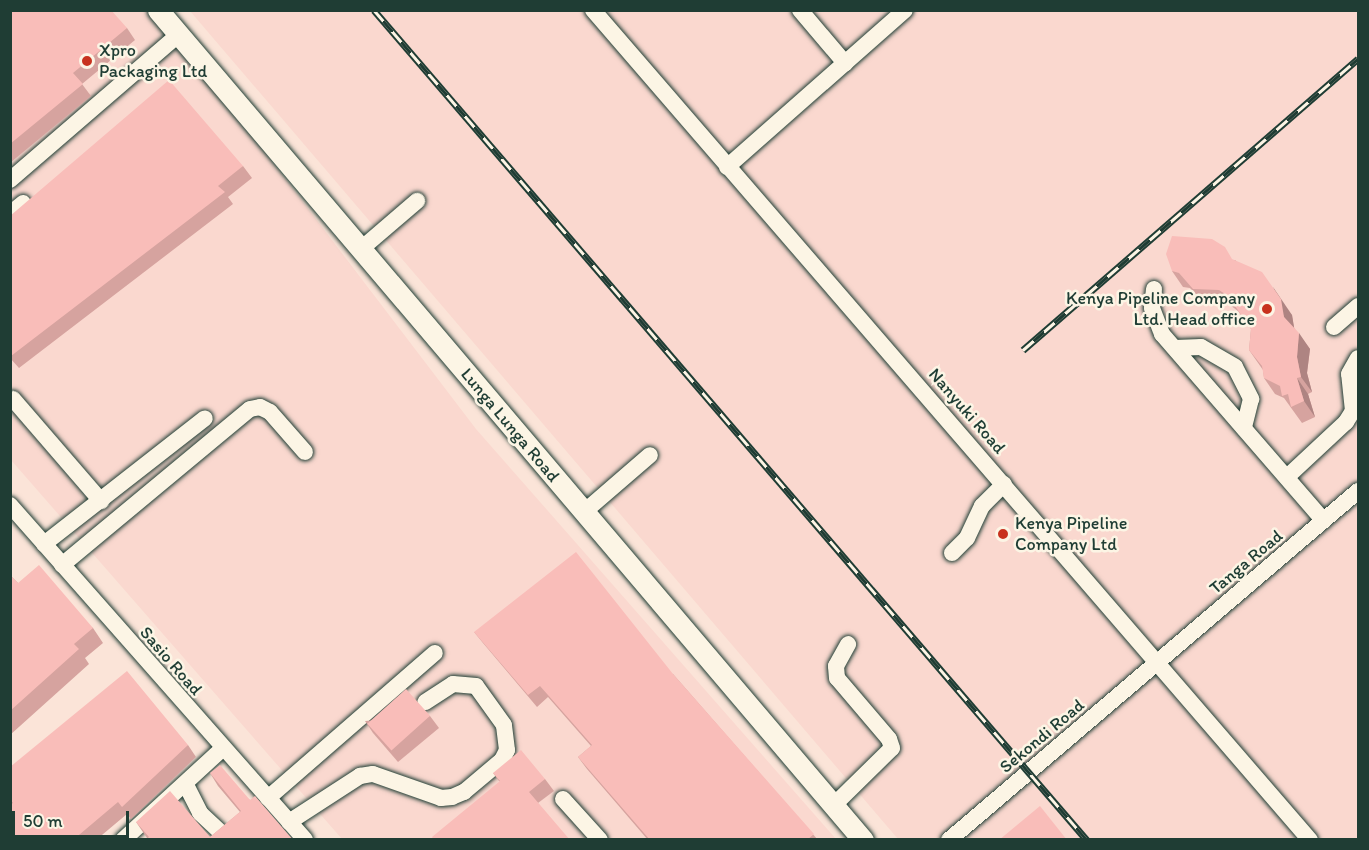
<!DOCTYPE html>
<html>
<head>
<meta charset="utf-8">
<style>
  body { margin:0 }
  #map { position:relative; width:1369px; height:850px; overflow:hidden; background:#fbe4d8; font-family:Itim,sans-serif }
  div>[style] { position:absolute }
  .built>* { inset:0; background:#fad8cf }
  .roads { filter:drop-shadow(0 0 2px #1f3d34) drop-shadow(0 0 2px #1f3d34) }
  .minor>* { height:16px; margin:-8px; padding:0 8px; transform-origin:8px; border-radius:8px; background:#fcf5e5 }
  .major>* { height:21px; margin:-10.5px; padding:0 10.5px; transform-origin:10.5px; border-radius:10.5px; background:#fcf5e5 }
  .rail>* { height:7px; margin-top:-3.5px; transform-origin:0; background:repeating-linear-gradient(90deg,#fcf5e5 0 14px,#1f3d34 0 28px); box-sizing:border-box; border-block:2px solid #1f3d34 }
  .wall>* { inset:0; background:#d6a39f }
  .shaded-wall>* { inset:0; background:#ae8482 }
  .building>* { inset:0; background:#f9bdb9; transform-origin:0 0 }
  .dots>* { width:16px; height:16px; translate:-50% -50%; box-sizing:border-box; border:3px solid #fcf5e5; border-radius:50% }
  span { translate:-50% -50%; white-space:nowrap; text-align:center; line-height:1.15; -webkit-text-stroke:5px #fcf5e5; paint-order:stroke }
  .poi-label { font-size:18px; color:#1f3d34 }
  .left { translate:0 -50%; text-align:left }
  .right { translate:-100% -50%; text-align:right }
  .street-label { font-size:18px; color:#1f3d34 }
  .frame { position:absolute; inset:0; border:12px solid #1f3d34; pointer-events:none }
  .scale { position:absolute; left:12px; top:811px; width:117px; height:27px; box-sizing:border-box; border:3px solid #1f3d34; border-top:0; padding-left:8px; font-size:18px; line-height:21px; white-space:nowrap; color:#1f3d34; -webkit-text-stroke:4px #fcf5e5; paint-order:stroke }
</style>
</head>
<body>
<div id="map">
  <div class="built">
    <i style="clip-path:polygon(10px 11px,146px 11px,264px 151px,476px 429px,836px 839px,342px 839px,11px 460px)"></i>
    <i style="clip-path:polygon(190px 11px,1358px 11px,1358px 839px,898px 839px)"></i>
  </div>
  <div class="roads">
    <div class="minor">
      <i style="left:593px;top:10px;width:1097px;rotate:49.18deg"></i>
      <i style="left:800px;top:10px;width:70px;rotate:49.7deg"></i>
      <i style="left:727px;top:167px;width:237px;rotate:-41.4deg"></i>
      <i style="left:10px;top:180px;width:222px;rotate:-40.8deg"></i>
      <i style="left:10px;top:214px;width:17px;rotate:-40deg"></i>
      <i style="left:361px;top:249px;width:74px;rotate:-40.6deg"></i>
      <i style="left:1154px;top:289px;width:19px;rotate:96deg"></i>
      <i style="left:1152px;top:308px;width:28px;rotate:69deg"></i>
      <i style="left:1162px;top:334px;width:247px;rotate:49.1deg"></i>
      <i style="left:1334px;top:327px;width:32px;rotate:-41deg"></i>
      <i style="left:1175px;top:348px;width:26px;rotate:-2deg"></i>
      <i style="left:1201px;top:347px;width:39px;rotate:30deg"></i>
      <i style="left:1235px;top:367px;width:36px;rotate:63deg"></i>
      <i style="left:1251px;top:399px;width:30px;rotate:104deg"></i>
      <i style="left:13px;top:399px;width:135px;rotate:49.2deg"></i>
      <i style="left:1287px;top:477px;width:81px;rotate:-43deg"></i>
      <i style="left:1346px;top:422px;width:13px;rotate:-58deg"></i>
      <i style="left:1353px;top:411px;width:37px;rotate:-96deg"></i>
      <i style="left:1349px;top:374px;width:18px;rotate:-61deg"></i>
      <i style="left:10px;top:505px;width:446px;rotate:48.6deg"></i>
      <i style="left:584px;top:512px;width:87px;rotate:-40.8deg"></i>
      <i style="left:44px;top:544px;width:204px;rotate:-38deg"></i>
      <i style="left:952px;top:553px;width:21px;rotate:-45deg"></i>
      <i style="left:967px;top:538px;width:35px;rotate:-65deg"></i>
      <i style="left:982px;top:506px;width:31px;rotate:-45deg"></i>
      <i style="left:62px;top:565px;width:244px;rotate:-39.7deg"></i>
      <i style="left:250px;top:409px;width:10px;rotate:-11deg"></i>
      <i style="left:260px;top:407px;width:11px;rotate:27deg"></i>
      <i style="left:270px;top:412px;width:53px;rotate:48.8deg"></i>
      <i style="left:186px;top:785px;width:31px;rotate:63deg"></i>
      <i style="left:200px;top:813px;width:26px;rotate:43deg"></i>
      <i style="left:268px;top:798px;width:221px;rotate:-41deg"></i>
      <i style="left:563px;top:799px;width:55px;rotate:47.9deg"></i>
      <i style="left:834px;top:805px;width:81px;rotate:-44.5deg"></i>
      <i style="left:892px;top:748px;width:9px;rotate:-108deg"></i>
      <i style="left:889px;top:739px;width:80px;rotate:-130.4deg"></i>
      <i style="left:837px;top:678px;width:12px;rotate:-95deg"></i>
      <i style="left:836px;top:666px;width:25px;rotate:-61deg"></i>
      <i style="left:289px;top:822px;width:85px;rotate:-32.9deg"></i>
      <i style="left:360px;top:776px;width:13px;rotate:-9deg"></i>
      <i style="left:373px;top:774px;width:72px;rotate:19.4deg"></i>
      <i style="left:441px;top:798px;width:11px;rotate:-5deg"></i>
      <i style="left:452px;top:797px;width:13px;rotate:-23deg"></i>
      <i style="left:464px;top:792px;width:50px;rotate:-40.1deg"></i>
      <i style="left:502px;top:760px;width:11px;rotate:-63deg"></i>
      <i style="left:507px;top:750px;width:25px;rotate:-97deg"></i>
      <i style="left:504px;top:725px;width:48px;rotate:-125.7deg"></i>
      <i style="left:476px;top:686px;width:23px;rotate:-175deg"></i>
      <i style="left:453px;top:684px;width:33px;rotate:147deg"></i>
      <i style="left:123px;top:840px;width:134px;rotate:-42.6deg"></i>
      <i style="left:949px;top:840px;width:538px;rotate:-40.47deg"></i>
    </div>
    <div class="major">
      <i style="left:158px;top:10px;width:1089px;rotate:49.66deg"></i>
    </div>
  </div>
  <div class="rail">
    <i style="left:374px;top:10px;width:1094px;rotate:49.34deg"></i>
    <i style="left:1023px;top:350px;width:444px;rotate:-41deg"></i>
  </div>
  <div class="wall">
    <i style="clip-path:polygon(10px 10px,127px 28px,135px 40px,82px 84px,91px 96px,10px 163px)"></i>
    <i style="clip-path:polygon(243px 166px,252px 178px,228px 197px,233px 204px,19px 368px,10px 358px,10px 216px)"></i>
    <i style="clip-path:polygon(1235px 260px,1292px 315px,1294px 328px,1310px 349px,1307px 373px,1312px 392px,1308px 394px,1315px 417px,1302px 423px,1284px 398px,1275px 394px,1264px 378px,1263px 370px,1249px 350px,1251px 329px,1238px 311px,1230px 305px,1204px 304px,1190px 288px,1183px 287px,1172px 271px)"></i>
    <i style="clip-path:polygon(10px 575px,18px 583px,93px 628px,103px 643px,85px 658px,89px 664px,10px 735px)"></i>
    <i style="clip-path:polygon(474px 632px,673px 674px,818px 840px,648px 840px,587px 769px,578px 757px,591px 746px,548px 697px,537px 707px,483px 643px)"></i>
    <i style="clip-path:polygon(430px 716px,439px 728px,398px 762px,373px 733px,365px 721px)"></i>
    <i style="clip-path:polygon(188px 745px,196px 757px,131px 819px,127px 814px,96px 840px,10px 840px,12px 803px,10px 801px,10px 767px)"></i>
    <i style="clip-path:polygon(210px 773px,250px 800px,293px 840px,147px 838px,136px 822px,210px 837px,240px 812px,218px 786px)"></i>
    <i style="clip-path:polygon(493px 773px,545px 779px,554px 791px,538px 803px,499px 781px)"></i>
  </div>
  <div class="shaded-wall">
    <i style="clip-path:polygon(1273px 287px,1292px 315px,1295px 333px,1284px 317px)"></i>
    <i style="clip-path:polygon(1299px 333px,1310px 349px,1307px 373px,1312px 392px,1301px 377px,1297px 357px)"></i>
    <i style="clip-path:polygon(1297px 378px,1308px 394px,1315px 417px,1304px 401px)"></i>
  </div>
  <div class="building">
    <i style="clip-path:polygon(10px 10px,111px 10px,127px 28px,73px 73px,83px 84px,10px 144px)"></i>
    <i style="clip-path:polygon(169px 80px,243px 166px,218px 186px,225px 192px,11px 356px,10px 216px)"></i>
    <i style="clip-path:polygon(1172px 236px,1212px 239px,1225px 247px,1232px 259px,1262px 272px,1281px 299px,1284px 317px,1299px 333px,1297px 357px,1301px 377px,1297px 378px,1304px 401px,1291px 407px,1288px 394px,1282px 396px,1280px 386px,1264px 378px,1262px 366px,1249px 350px,1251px 329px,1228px 296px,1219px 290px,1193px 289px,1179px 273px,1172px 271px,1166px 254px)"></i>
    <i style="clip-path:polygon(576px 552px,673px 674px,814px 834px,807px 840px,650px 840px,578px 757px,592px 745px,540px 686px,528px 695px,474px 632px)"></i>
    <i style="clip-path:polygon(39px 565px,93px 628px,74px 644px,79px 649px,10px 711px,10px 575px,18px 583px)"></i>
    <i style="clip-path:polygon(127px 671px,188px 745px,122px 807px,118px 802px,73px 840px,10px 840px,10px 805px,13px 803px,10px 799px,10px 767px)"></i>
    <i style="left:406px;top:689px;width:36px;height:52px;rotate:48deg"></i>
    <i style="clip-path:polygon(521px 750px,545px 779px,529px 792px,570px 840px,434px 840px,432px 837px,500px 781px,493px 773px)"></i>
    <i style="clip-path:polygon(220px 765px,250px 800px,255px 796px,293px 840px,145px 840px,149px 837px,136px 822px,170px 791px,210px 837px,241px 811px,210px 773px)"></i>
    <i style="clip-path:polygon(1040px 806px,1067px 840px,999px 840px)"></i>
  </div>
  <div class="dots">
    <i style="left:87px;top:61px;background:#c8321e"></i>
    <i style="left:1267px;top:309px;background:#c8321e"></i>
    <i style="left:1003px;top:534px;background:#c8321e"></i>
  </div>
  <div class="poi-label">
    <span class="left" style="left:99px;top:61px">Xpro<br>Packaging Ltd</span>
    <span class="right" style="left:1255px;top:309px">Kenya Pipeline Company<br>Ltd. Head office</span>
    <span class="left" style="left:1015px;top:534px">Kenya Pipeline<br>Company Ltd</span>
  </div>
  <div class="street-label">
    <span style="left:967px;top:411px;rotate:49deg">Nanyuki Road</span>
    <span style="left:510px;top:425px;rotate:50deg">Lunga Lunga Road</span>
    <span style="left:1246px;top:562px;rotate:-40deg">Tanga Road</span>
    <span style="left:171px;top:661px;rotate:49deg">Sasio Road</span>
    <span style="left:1042px;top:736px;rotate:-40deg">Sekondi Road</span>
  </div>
  <div class="frame"></div>
  <div class="scale">50 m</div>
</div>
</body>
</html>
